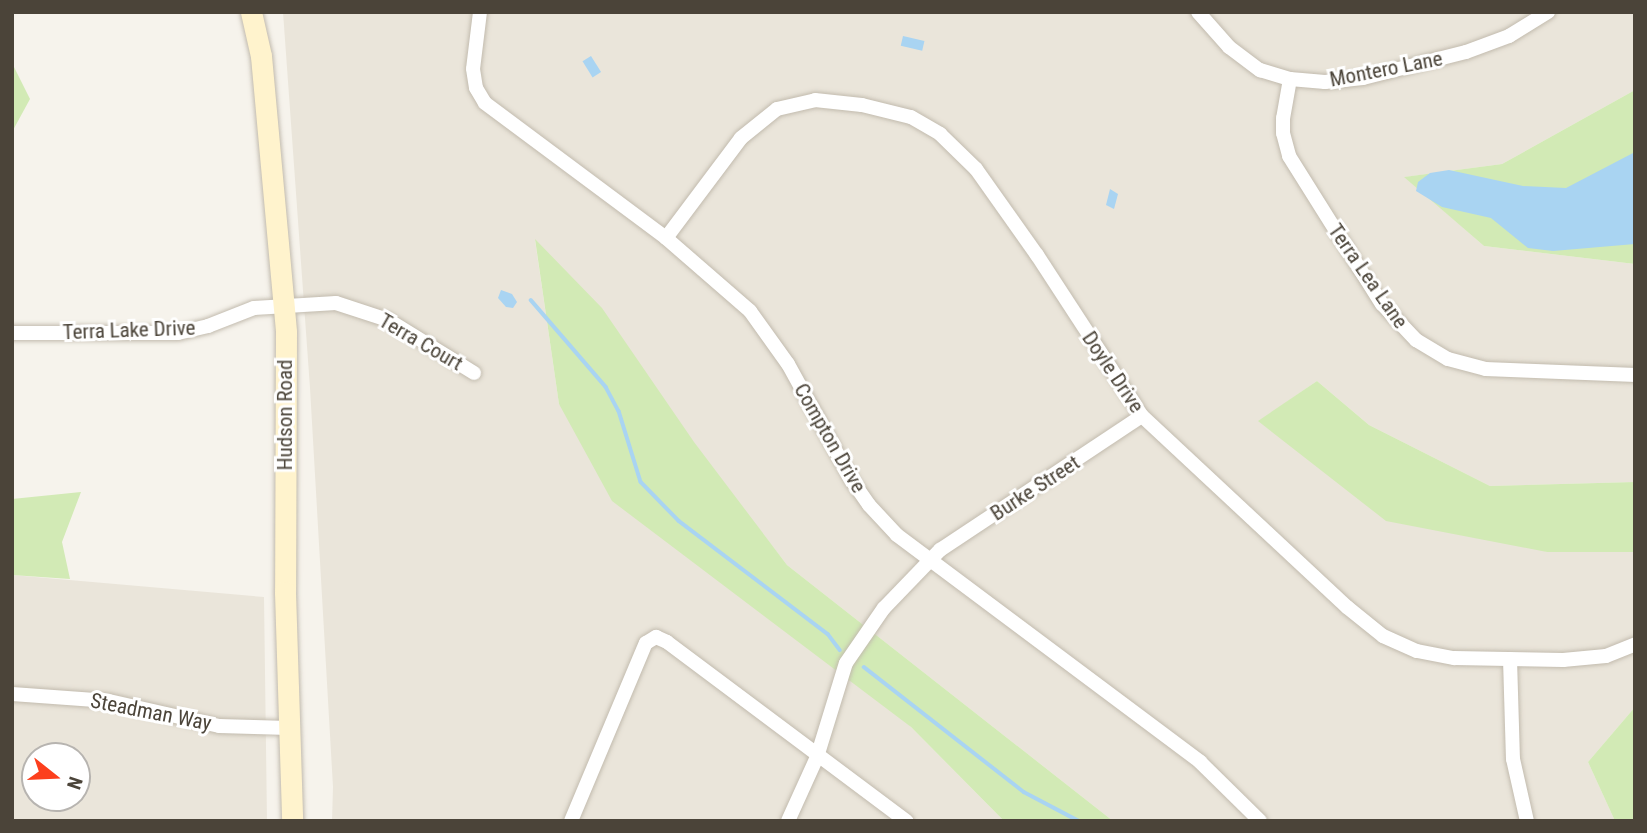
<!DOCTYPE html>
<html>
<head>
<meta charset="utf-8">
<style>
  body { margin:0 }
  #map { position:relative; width:1647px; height:833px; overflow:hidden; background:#f6f3ec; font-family:"Roboto Condensed",sans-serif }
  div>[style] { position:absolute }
  .residential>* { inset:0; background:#eae5da }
  .green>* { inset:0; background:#d2eab5 }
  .water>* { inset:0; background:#a9d4f2; transform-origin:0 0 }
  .stream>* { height:3.5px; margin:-1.75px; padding:0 1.75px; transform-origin:1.75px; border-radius:1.75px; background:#a9d4f2 }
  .roads { filter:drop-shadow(0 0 2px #c2bbae) drop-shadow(0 0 2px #c2bbae) }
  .street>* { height:14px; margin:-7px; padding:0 7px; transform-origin:7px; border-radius:7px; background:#fff }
  .secondary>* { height:21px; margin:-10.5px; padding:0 10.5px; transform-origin:10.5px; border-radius:10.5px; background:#fff3cd }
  span { translate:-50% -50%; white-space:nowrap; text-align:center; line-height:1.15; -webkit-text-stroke:6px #fff; paint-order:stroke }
  .street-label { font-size:21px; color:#4b4439 }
  .frame { position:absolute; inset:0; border:14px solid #4b4439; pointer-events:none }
  .north { position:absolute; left:21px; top:742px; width:70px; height:70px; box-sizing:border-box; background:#fff; border:2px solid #b7b4b0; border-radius:50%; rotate:108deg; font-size:19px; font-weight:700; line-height:28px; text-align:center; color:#4b4439 }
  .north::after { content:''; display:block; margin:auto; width:24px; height:32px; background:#fc3f1d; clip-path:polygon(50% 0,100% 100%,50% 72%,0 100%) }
</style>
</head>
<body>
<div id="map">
  <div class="residential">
    <i style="clip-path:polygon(283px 12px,1635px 12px,1635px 90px,1502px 164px,1405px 177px,1484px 246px,1635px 264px,1635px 482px,1490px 486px,1369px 425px,1317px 381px,1259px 421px,1547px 552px,1635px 552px,1635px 707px,1588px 762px,1615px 821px,1113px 821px,787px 565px,535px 240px,559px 404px,911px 727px,1004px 821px,332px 821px,333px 787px,310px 388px)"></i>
    <i style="clip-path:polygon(evenodd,12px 575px,264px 597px,267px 821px,12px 821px,12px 575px,35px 756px,77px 756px,77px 798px,35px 798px,35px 756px)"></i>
  </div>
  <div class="green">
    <i style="clip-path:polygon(12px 63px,30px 99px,12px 132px)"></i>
    <i style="clip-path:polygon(1635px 90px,1635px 264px,1484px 246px,1404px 177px,1502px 164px)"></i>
    <i style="clip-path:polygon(535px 239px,602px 308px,694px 442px,787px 565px,1113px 821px,1004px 821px,911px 727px,612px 501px,559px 404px)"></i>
    <i style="clip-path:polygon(1317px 381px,1369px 425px,1490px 486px,1635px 482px,1635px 552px,1547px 552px,1386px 521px,1258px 421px)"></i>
    <i style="clip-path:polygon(81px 492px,62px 542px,70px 579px,12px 575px,12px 499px)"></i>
    <i style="clip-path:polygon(1635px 707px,1635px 821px,1615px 821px,1588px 762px)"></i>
  </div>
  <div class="water">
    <i style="left:903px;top:36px;width:22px;height:10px;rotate:13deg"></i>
    <i style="left:591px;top:56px;width:19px;height:10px;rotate:58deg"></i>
    <i style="clip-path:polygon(1635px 152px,1635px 244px,1553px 251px,1528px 248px,1491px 218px,1442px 207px,1416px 191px,1418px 182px,1430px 173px,1449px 170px,1523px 186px,1566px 188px)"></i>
    <i style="clip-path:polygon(1110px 189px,1118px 194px,1114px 209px,1106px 205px)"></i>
    <i style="clip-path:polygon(501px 290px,512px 294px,517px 302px,513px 308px,506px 307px,498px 298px)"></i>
  </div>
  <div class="stream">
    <i style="left:531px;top:300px;width:115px;rotate:49.2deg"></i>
    <i style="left:606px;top:387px;width:27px;rotate:62deg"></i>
    <i style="left:619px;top:411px;width:74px;rotate:72.8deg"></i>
    <i style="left:641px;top:482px;width:54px;rotate:45.7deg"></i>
    <i style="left:679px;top:521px;width:187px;rotate:37.2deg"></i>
    <i style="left:828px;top:634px;width:20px;rotate:53deg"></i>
    <i style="left:864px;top:667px;width:203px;rotate:38deg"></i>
    <i style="left:1024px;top:792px;width:62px;rotate:27.8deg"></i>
  </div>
  <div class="roads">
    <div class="street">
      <i style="left:480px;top:12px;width:57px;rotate:97deg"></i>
      <i style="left:473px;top:69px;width:19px;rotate:81deg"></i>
      <i style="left:476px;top:88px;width:17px;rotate:59deg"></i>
      <i style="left:485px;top:103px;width:226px;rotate:36.7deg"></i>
      <i style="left:666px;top:238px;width:111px;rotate:41deg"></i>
      <i style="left:750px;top:311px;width:65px;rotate:54.4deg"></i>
      <i style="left:788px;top:364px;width:135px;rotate:61.2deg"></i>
      <i style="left:853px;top:482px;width:28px;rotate:55deg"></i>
      <i style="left:869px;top:505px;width:41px;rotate:47deg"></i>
      <i style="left:897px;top:535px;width:379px;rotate:36.8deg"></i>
      <i style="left:1200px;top:762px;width:84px;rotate:44.5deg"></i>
      <i style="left:1198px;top:12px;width:47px;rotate:48.5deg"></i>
      <i style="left:1229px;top:47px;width:39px;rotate:37deg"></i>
      <i style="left:1260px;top:70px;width:31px;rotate:17deg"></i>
      <i style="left:1290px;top:79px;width:35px;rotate:5deg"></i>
      <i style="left:1325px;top:82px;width:38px;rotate:-6deg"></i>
      <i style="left:1363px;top:78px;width:106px;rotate:-14.2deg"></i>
      <i style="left:1466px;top:52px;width:46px;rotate:-20.4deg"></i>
      <i style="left:1509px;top:36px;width:46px;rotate:-31.6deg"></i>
      <i style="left:1290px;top:79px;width:40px;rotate:100deg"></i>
      <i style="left:1283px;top:118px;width:15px;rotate:90deg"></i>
      <i style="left:1283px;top:133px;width:24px;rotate:75deg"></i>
      <i style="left:1289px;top:156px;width:175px;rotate:57.9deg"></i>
      <i style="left:1382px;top:304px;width:50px;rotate:46.6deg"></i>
      <i style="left:1416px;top:340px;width:37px;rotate:31deg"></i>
      <i style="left:1448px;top:359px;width:39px;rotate:15deg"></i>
      <i style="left:1486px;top:369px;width:149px;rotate:2.3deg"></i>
      <i style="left:666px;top:238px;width:125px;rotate:-53.1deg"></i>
      <i style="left:741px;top:138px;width:46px;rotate:-38.9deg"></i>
      <i style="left:777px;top:109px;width:39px;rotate:-13deg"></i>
      <i style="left:815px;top:100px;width:47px;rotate:6.1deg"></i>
      <i style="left:862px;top:105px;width:50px;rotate:13.8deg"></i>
      <i style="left:911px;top:117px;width:34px;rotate:30deg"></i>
      <i style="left:940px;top:134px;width:50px;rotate:44.2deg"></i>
      <i style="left:976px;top:169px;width:105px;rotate:54.7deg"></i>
      <i style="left:1037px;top:255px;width:192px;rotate:56.9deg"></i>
      <i style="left:1142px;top:416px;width:280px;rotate:43deg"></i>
      <i style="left:1347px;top:607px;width:46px;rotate:38.9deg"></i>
      <i style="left:1383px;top:636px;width:37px;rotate:24deg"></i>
      <i style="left:1417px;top:651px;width:38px;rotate:11deg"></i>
      <i style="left:1454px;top:658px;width:109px;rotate:1.1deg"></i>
      <i style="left:1563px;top:660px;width:43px;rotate:-5.3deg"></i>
      <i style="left:1606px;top:656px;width:31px;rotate:-22deg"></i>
      <i style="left:12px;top:333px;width:166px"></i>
      <i style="left:178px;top:333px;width:31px;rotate:-13deg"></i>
      <i style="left:208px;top:326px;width:49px;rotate:-21.4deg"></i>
      <i style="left:254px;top:308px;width:82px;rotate:-3.5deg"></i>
      <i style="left:336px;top:303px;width:55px;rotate:18.1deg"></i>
      <i style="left:388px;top:320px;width:101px;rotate:31.6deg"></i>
      <i style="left:1510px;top:659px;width:100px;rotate:88.3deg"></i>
      <i style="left:1513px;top:759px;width:64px;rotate:77.3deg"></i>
      <i style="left:12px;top:694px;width:97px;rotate:4.1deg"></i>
      <i style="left:109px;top:701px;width:113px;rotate:12.8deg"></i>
      <i style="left:219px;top:726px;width:70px;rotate:1.6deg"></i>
      <i style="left:571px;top:821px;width:193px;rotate:-67.2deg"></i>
      <i style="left:646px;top:643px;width:12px;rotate:-31deg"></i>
      <i style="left:656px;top:637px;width:12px;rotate:24deg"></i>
      <i style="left:667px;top:642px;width:299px;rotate:36.8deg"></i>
      <i style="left:788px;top:821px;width:70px;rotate:-65.6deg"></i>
      <i style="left:817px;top:757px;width:98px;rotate:-72.9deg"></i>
      <i style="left:846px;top:663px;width:67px;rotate:-55.4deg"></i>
      <i style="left:884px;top:608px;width:81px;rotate:-46deg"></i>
      <i style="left:940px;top:550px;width:242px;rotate:-33.6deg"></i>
    </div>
    <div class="secondary">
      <i style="left:251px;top:12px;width:45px;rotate:77.2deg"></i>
      <i style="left:261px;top:56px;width:277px;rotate:84.8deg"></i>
      <i style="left:286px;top:332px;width:260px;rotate:90.2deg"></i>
      <i style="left:285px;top:592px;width:229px;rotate:88.2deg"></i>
    </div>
  </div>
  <div class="street-label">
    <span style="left:1386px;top:69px;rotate:-11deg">Montero Lane</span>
    <span style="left:1368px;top:276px;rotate:55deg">Terra Lea Lane</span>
    <span style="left:129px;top:330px;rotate:-2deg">Terra Lake Drive</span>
    <span style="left:421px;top:342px;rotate:30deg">Terra Court</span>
    <span style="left:1113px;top:372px;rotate:56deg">Doyle Drive</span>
    <span style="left:285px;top:415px;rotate:-90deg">Hudson Road</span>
    <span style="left:830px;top:438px;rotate:60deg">Compton Drive</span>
    <span style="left:1035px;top:488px;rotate:-33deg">Burke Street</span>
    <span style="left:151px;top:712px;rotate:11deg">Steadman Way</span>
  </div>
  <div class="frame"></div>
  <div class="north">N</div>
</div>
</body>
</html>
